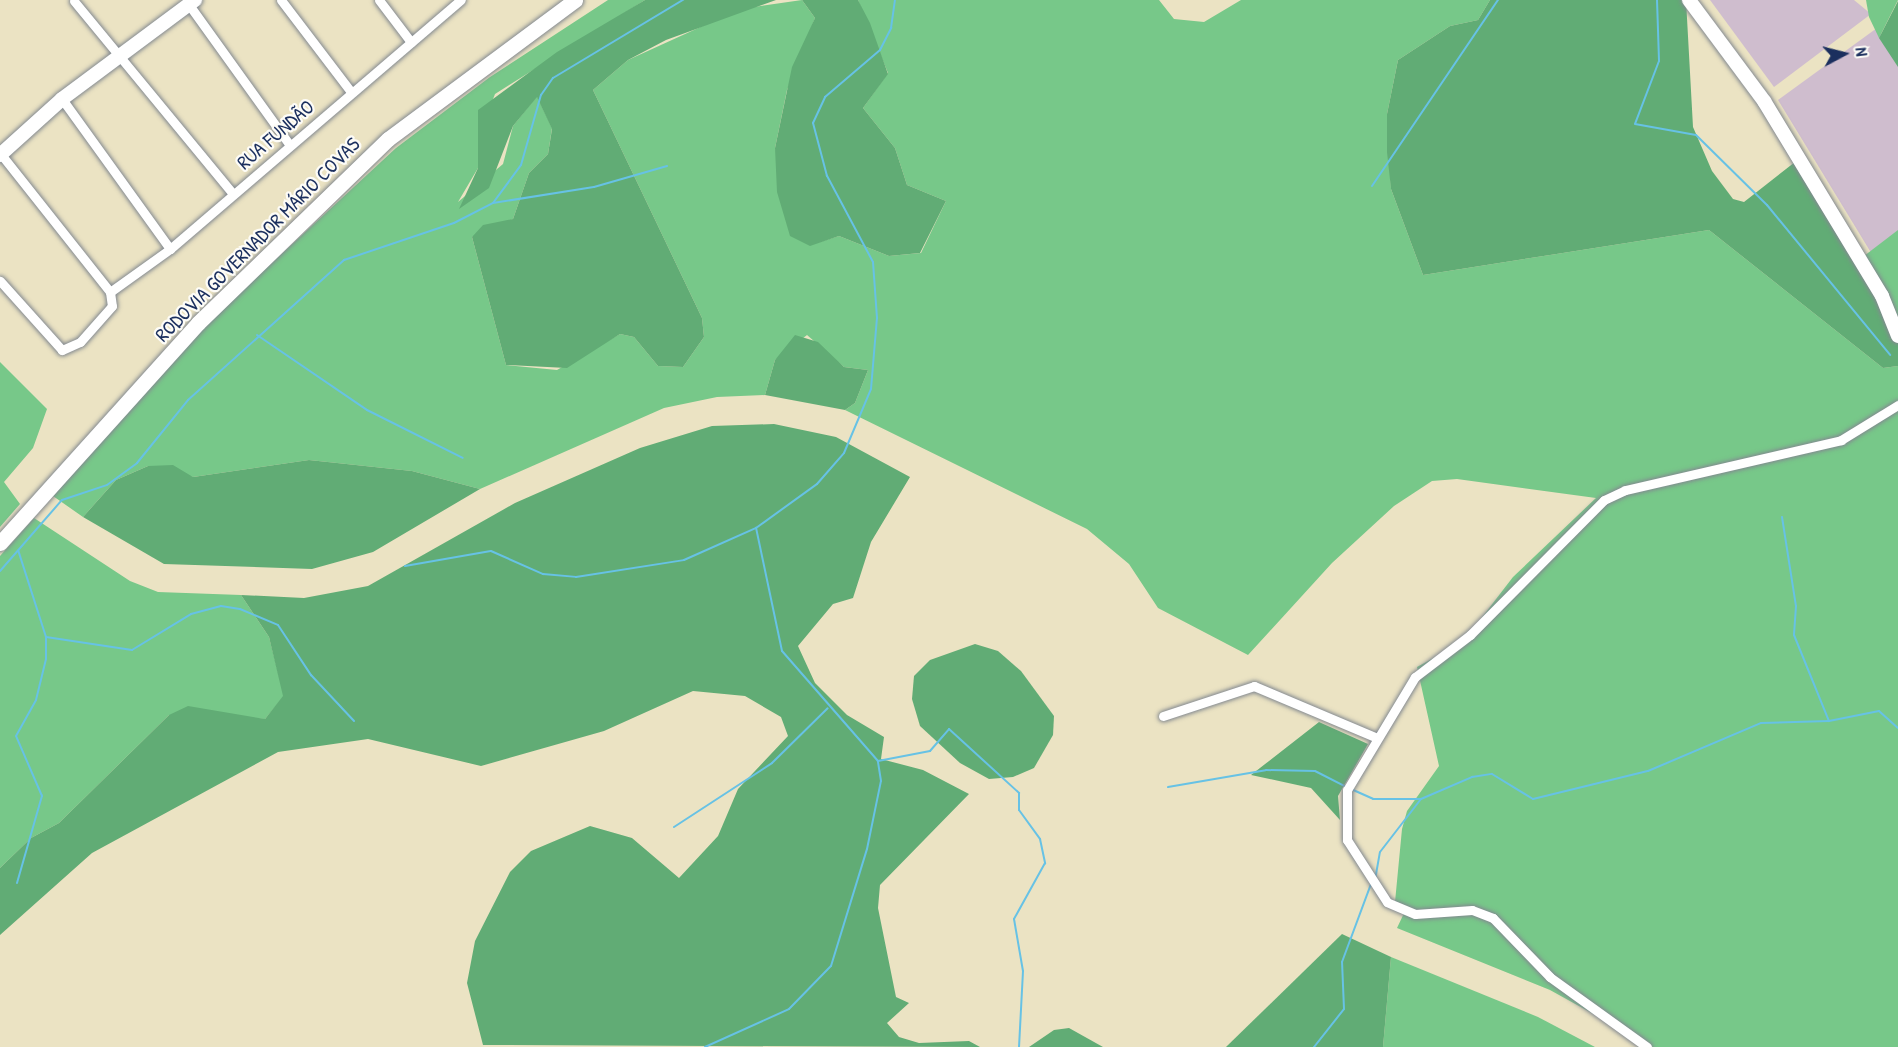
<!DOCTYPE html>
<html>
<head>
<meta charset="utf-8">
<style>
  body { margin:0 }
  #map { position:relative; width:1898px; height:1047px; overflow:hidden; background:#ebe3c3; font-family:"Patrick Hand",sans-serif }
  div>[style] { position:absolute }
  .industrial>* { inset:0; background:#cfbdce }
  .green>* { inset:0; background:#77c889 }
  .forest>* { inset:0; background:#61ac75 }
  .stream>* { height:2px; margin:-1px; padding:0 1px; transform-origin:1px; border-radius:1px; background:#67c2e5 }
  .roads { filter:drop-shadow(0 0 2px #838990) drop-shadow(0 0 2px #838990) }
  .street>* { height:9px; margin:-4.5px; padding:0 4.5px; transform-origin:4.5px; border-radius:4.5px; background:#fff }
  .secondary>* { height:14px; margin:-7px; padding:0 7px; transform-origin:7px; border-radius:7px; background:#fff }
  .primary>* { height:15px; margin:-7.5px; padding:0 7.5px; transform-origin:7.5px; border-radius:7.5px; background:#fff }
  span { translate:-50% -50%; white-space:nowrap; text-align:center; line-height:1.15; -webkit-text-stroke:4.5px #fdfcf7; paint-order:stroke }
  .street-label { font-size:20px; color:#1b2f5e }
  .north { position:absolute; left:1814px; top:24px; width:60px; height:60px; -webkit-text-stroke:4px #fdfcf7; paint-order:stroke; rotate:83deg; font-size:16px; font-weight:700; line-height:24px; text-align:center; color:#1b2f5e }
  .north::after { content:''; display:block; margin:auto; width:21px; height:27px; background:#1b2f5e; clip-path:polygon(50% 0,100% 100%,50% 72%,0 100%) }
</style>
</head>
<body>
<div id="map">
  <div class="industrial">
    <i style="clip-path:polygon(1710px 0,1854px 0,1871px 14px,1774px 87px)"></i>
    <i style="clip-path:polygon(1877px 28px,1898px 61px,1898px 261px,1884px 274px,1778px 100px)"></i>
  </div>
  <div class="green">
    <i style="clip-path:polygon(608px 0,645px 0,495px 94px,481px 130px,478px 168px,458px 202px,503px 164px,513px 126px,537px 96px,552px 128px,548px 154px,529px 173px,513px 219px,472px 237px,506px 365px,557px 370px,620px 334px,634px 337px,658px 366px,683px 367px,704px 337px,702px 318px,593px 90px,628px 60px,740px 9px,802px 0,815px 18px,787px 90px,775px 148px,810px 245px,839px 236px,889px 256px,921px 253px,946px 201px,907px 185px,895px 148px,863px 108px,888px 73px,858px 0,1159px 0,1174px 19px,1204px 22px,1241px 0,1490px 0,1478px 20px,1450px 26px,1398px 60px,1387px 114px,1391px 189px,1423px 275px,1709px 230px,1883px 368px,1898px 366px,1898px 1047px,1653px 1047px,1550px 990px,1397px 928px,1406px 909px,1395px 902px,1402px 829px,1407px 811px,1439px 766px,1417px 667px,1463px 642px,1513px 577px,1596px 498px,1457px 479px,1432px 481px,1394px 506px,1332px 563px,1248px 655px,1158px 608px,1129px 564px,1087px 529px,845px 410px,855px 403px,868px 370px,844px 367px,807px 335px,775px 360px,765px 395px,717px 397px,664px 408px,480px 489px,412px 471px,309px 460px,193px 477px,148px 466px,116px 480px,83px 517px,53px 496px,180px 348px,396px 148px,490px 77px)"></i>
    <i style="clip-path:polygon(1866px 0,1898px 0,1879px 38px,1869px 17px)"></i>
    <i style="clip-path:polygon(1898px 230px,1898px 323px,1864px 256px)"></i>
    <i style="clip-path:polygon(0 362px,47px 409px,33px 448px,4px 482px,20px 504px,0 527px)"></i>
    <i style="clip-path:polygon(34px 518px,130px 581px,158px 592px,241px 595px,269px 637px,284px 696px,265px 719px,169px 715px,59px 823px,31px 838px,0 868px,0 556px)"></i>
    <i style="clip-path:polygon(1391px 957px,1538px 1017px,1595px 1047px,1383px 1047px)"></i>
  </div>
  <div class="forest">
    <i style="clip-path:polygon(645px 0,776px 0,666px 40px,628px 60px,593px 90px,702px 318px,704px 337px,683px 367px,658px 366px,634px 337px,620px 334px,567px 368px,506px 365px,472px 237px,483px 225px,513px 219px,529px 173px,548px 154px,552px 129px,537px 97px,513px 126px,489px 188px,459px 209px,478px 168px,478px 110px,557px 52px)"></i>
    <i style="clip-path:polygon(802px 0,858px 0,870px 23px,888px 74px,863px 108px,895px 148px,907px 185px,946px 201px,920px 253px,889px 256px,839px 236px,810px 246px,790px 236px,777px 192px,775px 148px,792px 67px,815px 18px)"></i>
    <i style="clip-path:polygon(1490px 0,1686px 0,1693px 127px,1712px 171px,1733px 199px,1744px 202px,1795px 162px,1898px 323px,1898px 366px,1883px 368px,1709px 230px,1423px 275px,1391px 189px,1387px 152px,1387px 114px,1398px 60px,1450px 26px,1478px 20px)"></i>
    <i style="clip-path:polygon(1898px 1px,1898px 67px,1879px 38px)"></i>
    <i style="clip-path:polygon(795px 335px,818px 342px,844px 367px,868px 370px,855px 403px,845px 410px,765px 395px,775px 360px)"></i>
    <i style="clip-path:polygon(774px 424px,836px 437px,910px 477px,871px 542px,853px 598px,833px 604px,798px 646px,815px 683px,847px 715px,884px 737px,881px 759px,923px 770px,969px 794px,880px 885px,878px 908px,896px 997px,909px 1003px,887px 1023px,899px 1037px,919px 1043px,969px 1041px,980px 1047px,483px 1045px,467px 983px,475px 941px,510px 872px,531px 851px,590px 826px,632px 838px,679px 878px,718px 836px,738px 789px,788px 736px,781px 717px,745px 696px,693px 691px,604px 731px,481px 766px,368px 739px,278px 752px,92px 853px,0 935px,0 868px,31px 838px,59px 823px,169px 715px,188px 706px,265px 719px,283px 696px,269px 637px,241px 595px,304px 598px,368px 586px,515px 503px,640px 448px,712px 426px)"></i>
    <i style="clip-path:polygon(309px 460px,412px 471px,480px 489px,373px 552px,312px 569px,164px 564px,83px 517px,116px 480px,148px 466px,173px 465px,193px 477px)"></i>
    <i style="clip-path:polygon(975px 644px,998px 651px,1021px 671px,1054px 716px,1053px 735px,1034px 768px,1013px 777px,989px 779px,960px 763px,920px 726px,912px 699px,914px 676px,930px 660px)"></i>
    <i style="clip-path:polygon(1319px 722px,1368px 744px,1338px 796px,1340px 820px,1311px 788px,1251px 775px)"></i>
    <i style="clip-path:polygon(1342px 934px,1391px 957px,1383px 1047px,1226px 1047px)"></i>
    <i style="clip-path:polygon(1069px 1028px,1103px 1047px,1029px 1047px,1054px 1030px)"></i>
  </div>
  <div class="stream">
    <i style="left:1657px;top:0;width:61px;rotate:88.1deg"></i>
    <i style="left:1659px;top:61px;width:67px;rotate:110.9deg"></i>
    <i style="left:1635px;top:124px;width:62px;rotate:10.2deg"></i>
    <i style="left:1696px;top:135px;width:100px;rotate:44.6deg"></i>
    <i style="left:1767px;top:205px;width:194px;rotate:50.6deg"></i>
    <i style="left:1372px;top:186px;width:225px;rotate:-55.9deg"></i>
    <i style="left:493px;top:203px;width:102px;rotate:-9deg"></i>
    <i style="left:594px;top:187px;width:76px;rotate:-16deg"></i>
    <i style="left:257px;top:335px;width:133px;rotate:34.3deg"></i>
    <i style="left:367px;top:410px;width:107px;rotate:26.6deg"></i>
    <i style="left:1782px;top:517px;width:90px;rotate:81.1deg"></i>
    <i style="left:1796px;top:606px;width:29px;rotate:94deg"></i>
    <i style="left:1794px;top:635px;width:93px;rotate:67.9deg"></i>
    <i style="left:405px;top:566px;width:87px;rotate:-9.9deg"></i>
    <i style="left:491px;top:551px;width:57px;rotate:23.9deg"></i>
    <i style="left:543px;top:574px;width:33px;rotate:5deg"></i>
    <i style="left:576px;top:577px;width:109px;rotate:-8.9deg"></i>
    <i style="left:684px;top:560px;width:79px;rotate:-24deg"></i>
    <i style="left:756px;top:528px;width:75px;rotate:-35.8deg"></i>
    <i style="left:817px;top:484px;width:41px;rotate:-48.9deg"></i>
    <i style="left:844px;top:453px;width:69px;rotate:-67.1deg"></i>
    <i style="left:871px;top:389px;width:71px;rotate:-85.2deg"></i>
    <i style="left:877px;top:318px;width:56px;rotate:-94.1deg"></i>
    <i style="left:873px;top:262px;width:98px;rotate:-118.1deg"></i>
    <i style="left:827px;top:176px;width:55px;rotate:-104.8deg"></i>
    <i style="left:813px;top:123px;width:29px;rotate:-65deg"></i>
    <i style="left:825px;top:97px;width:72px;rotate:-40.5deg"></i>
    <i style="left:880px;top:50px;width:25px;rotate:-63deg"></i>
    <i style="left:891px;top:28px;width:28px;rotate:-82deg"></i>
    <i style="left:0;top:571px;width:94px;rotate:-48.9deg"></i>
    <i style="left:62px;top:500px;width:47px;rotate:-18.4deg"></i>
    <i style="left:107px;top:485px;width:37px;rotate:-36deg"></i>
    <i style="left:137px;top:463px;width:81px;rotate:-51deg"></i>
    <i style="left:188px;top:400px;width:210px;rotate:-41.9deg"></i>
    <i style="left:344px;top:260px;width:116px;rotate:-18.6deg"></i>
    <i style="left:454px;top:223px;width:44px;rotate:-27.1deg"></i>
    <i style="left:493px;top:203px;width:47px;rotate:-53.6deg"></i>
    <i style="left:521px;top:165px;width:73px;rotate:-74.1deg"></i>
    <i style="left:541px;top:95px;width:21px;rotate:-55deg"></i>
    <i style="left:553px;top:78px;width:152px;rotate:-31deg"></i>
    <i style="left:46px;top:637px;width:87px;rotate:8.6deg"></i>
    <i style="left:132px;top:650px;width:69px;rotate:-31.4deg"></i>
    <i style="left:191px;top:614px;width:31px;rotate:-15deg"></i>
    <i style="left:221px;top:606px;width:19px;rotate:9deg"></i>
    <i style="left:240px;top:609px;width:41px;rotate:22.8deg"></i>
    <i style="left:278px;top:625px;width:60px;rotate:56.6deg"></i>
    <i style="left:311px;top:675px;width:63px;rotate:46.9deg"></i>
    <i style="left:878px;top:761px;width:53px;rotate:-10.9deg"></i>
    <i style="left:930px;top:751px;width:29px;rotate:-49deg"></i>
    <i style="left:949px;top:729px;width:95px;rotate:42.4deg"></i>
    <i style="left:1019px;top:793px;width:17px;rotate:90deg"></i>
    <i style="left:1019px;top:810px;width:36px;rotate:54deg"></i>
    <i style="left:1040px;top:839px;width:25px;rotate:78deg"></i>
    <i style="left:1045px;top:863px;width:64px;rotate:119deg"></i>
    <i style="left:1014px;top:919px;width:53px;rotate:80.2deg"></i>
    <i style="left:1023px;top:971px;width:76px;rotate:93deg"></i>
    <i style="left:1168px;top:787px;width:99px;rotate:-9.8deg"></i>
    <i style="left:1266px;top:770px;width:49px;rotate:1.2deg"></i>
    <i style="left:1315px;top:771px;width:35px;rotate:27deg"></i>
    <i style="left:1351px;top:789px;width:24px;rotate:24deg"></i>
    <i style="left:1373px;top:799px;width:48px"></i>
    <i style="left:674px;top:827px;width:117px;rotate:-33.1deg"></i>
    <i style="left:772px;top:763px;width:78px;rotate:-44.5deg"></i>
    <i style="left:1375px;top:880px;width:28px;rotate:-80deg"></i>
    <i style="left:1380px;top:852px;width:67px;rotate:-52.3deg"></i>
    <i style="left:1421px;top:799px;width:56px;rotate:-23.3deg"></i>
    <i style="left:1472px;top:777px;width:20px;rotate:-9deg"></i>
    <i style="left:1492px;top:774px;width:48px;rotate:31.4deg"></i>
    <i style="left:1533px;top:799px;width:118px;rotate:-13.7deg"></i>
    <i style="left:1648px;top:771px;width:123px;rotate:-23deg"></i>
    <i style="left:1761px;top:723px;width:68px;rotate:-1.7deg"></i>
    <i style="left:1829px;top:721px;width:51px;rotate:-11.3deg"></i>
    <i style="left:1879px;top:711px;width:25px;rotate:42deg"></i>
    <i style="left:17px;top:883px;width:91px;rotate:-74deg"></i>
    <i style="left:42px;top:796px;width:65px;rotate:-113.4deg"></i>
    <i style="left:16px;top:736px;width:41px;rotate:-60.9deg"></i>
    <i style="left:36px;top:700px;width:42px;rotate:-76.3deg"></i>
    <i style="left:46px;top:659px;width:22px;rotate:-90deg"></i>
    <i style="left:46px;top:637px;width:91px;rotate:-107.8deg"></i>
    <i style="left:705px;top:1047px;width:92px;rotate:-24.3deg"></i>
    <i style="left:789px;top:1009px;width:60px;rotate:-45.7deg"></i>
    <i style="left:831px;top:966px;width:122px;rotate:-72.9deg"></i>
    <i style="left:867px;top:849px;width:69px;rotate:-78.4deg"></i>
    <i style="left:881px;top:781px;width:20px;rotate:-99deg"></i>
    <i style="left:878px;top:761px;width:146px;rotate:-131.1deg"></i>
    <i style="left:782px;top:651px;width:126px;rotate:-101.9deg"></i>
    <i style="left:1314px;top:1047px;width:48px;rotate:-51.7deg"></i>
    <i style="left:1344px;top:1009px;width:47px;rotate:-92.4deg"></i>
    <i style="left:1342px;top:962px;width:83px;rotate:-69.6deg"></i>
  </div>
  <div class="roads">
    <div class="street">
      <i style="left:281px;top:0;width:116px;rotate:52.7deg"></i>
      <i style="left:379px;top:0;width:53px;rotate:52.7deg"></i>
      <i style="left:74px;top:1px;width:250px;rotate:50.5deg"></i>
      <i style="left:187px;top:2px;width:175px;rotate:54.3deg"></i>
      <i style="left:62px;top:99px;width:185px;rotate:54.2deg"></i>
      <i style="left:0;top:153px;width:177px;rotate:51.6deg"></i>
      <i style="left:110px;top:292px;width:14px;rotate:82deg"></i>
      <i style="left:112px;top:306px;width:48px;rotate:131.6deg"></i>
      <i style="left:80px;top:342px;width:20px;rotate:156deg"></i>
      <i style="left:62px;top:350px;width:93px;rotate:-131.9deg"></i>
      <i style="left:110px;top:292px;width:74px;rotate:-35.6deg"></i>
      <i style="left:170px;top:249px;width:383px;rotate:-40.6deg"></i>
      <i style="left:1163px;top:716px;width:96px;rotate:-18.2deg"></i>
      <i style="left:1254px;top:686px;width:131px;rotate:22.9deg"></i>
      <i style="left:1647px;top:1047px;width:120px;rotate:-144.2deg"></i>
      <i style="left:1550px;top:977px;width:82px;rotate:-134deg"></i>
      <i style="left:1493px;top:918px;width:22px;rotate:-159deg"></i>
      <i style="left:1472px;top:910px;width:57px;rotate:176deg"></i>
      <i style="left:1415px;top:914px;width:30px;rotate:-157deg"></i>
      <i style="left:1387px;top:902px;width:74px;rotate:-122.8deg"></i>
      <i style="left:1347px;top:840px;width:50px;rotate:-90deg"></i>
      <i style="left:1347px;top:790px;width:132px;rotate:-59deg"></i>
      <i style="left:1415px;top:677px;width:69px;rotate:-37.4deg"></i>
      <i style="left:1470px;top:635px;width:190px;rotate:-45.2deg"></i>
      <i style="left:1604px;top:500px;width:23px;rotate:-25deg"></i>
      <i style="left:1625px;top:490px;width:222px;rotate:-13deg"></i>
      <i style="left:1841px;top:440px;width:67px;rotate:-31.6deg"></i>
    </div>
    <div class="secondary">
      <i style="left:1689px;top:0;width:126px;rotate:53.4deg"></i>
      <i style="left:1764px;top:101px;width:228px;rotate:58.8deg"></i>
      <i style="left:1882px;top:296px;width:43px;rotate:68.2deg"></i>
      <i style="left:0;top:155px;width:84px;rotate:-42.1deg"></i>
      <i style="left:62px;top:99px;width:166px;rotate:-36.7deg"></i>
    </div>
    <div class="primary">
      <i style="left:0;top:543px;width:296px;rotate:-48deg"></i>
      <i style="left:198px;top:323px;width:264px;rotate:-44.1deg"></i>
      <i style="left:388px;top:139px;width:233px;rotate:-36.6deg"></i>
    </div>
  </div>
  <div class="street-label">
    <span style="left:275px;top:134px;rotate:-41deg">RUA FUNDÃO</span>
    <span style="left:257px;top:239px;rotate:-45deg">RODOVIA GOVERNADOR MÁRIO COVAS</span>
  </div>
  <div class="north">N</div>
</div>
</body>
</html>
